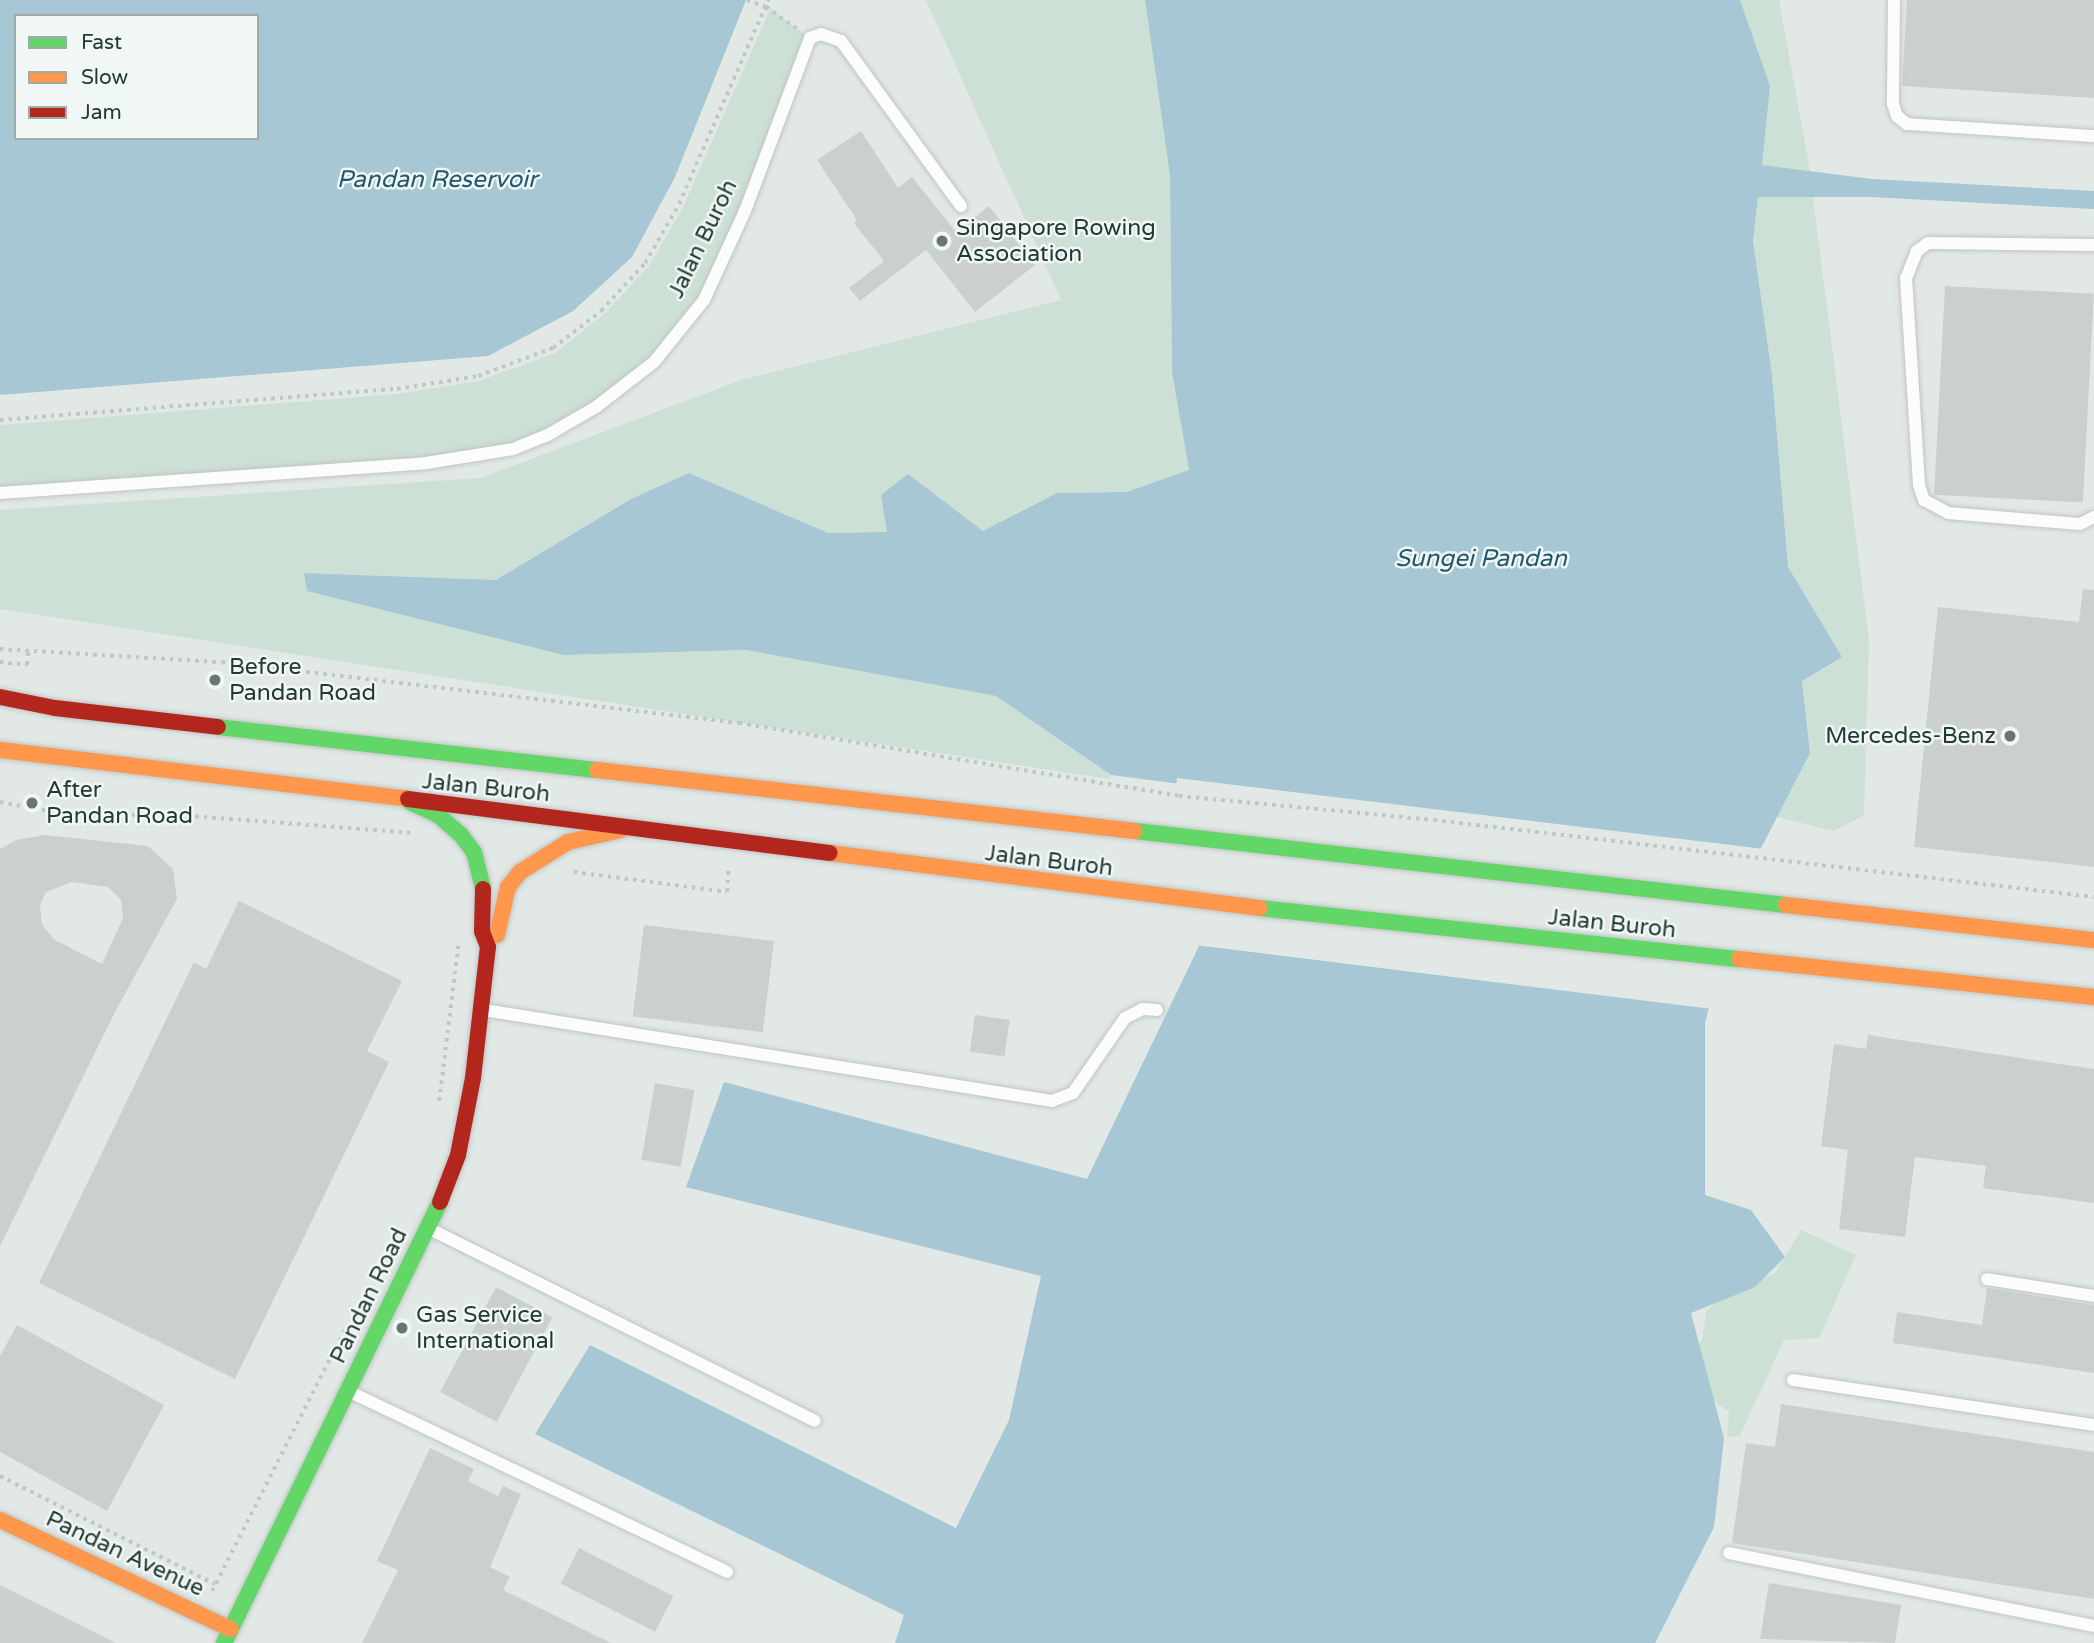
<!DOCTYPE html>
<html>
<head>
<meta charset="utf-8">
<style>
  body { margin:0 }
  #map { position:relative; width:2094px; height:1643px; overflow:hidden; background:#e2e8e6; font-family:"Varela Round",sans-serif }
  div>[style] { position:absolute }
  .green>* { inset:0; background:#cde0d5 }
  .water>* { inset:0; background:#a6c7d3 }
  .pier>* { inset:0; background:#e2e8e6 }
  .building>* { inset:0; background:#cbd0cf; transform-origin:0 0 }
  .path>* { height:3.5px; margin-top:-1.75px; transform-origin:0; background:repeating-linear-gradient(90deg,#bfc8c6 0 3.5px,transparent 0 8.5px) }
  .roads { filter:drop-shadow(0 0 2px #bfc5c3) drop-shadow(0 0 2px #bfc5c3) }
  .lane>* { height:12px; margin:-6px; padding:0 6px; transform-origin:6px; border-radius:6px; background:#fbfcfb }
  .fast>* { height:16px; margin:-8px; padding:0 8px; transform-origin:8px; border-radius:8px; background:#63d668 }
  .slow>* { height:16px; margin:-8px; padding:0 8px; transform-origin:8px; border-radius:8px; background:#ff974d }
  .jam>* { height:16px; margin:-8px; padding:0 8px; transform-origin:8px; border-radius:8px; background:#b3261e }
  .dots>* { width:19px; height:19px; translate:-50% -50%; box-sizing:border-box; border:4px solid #f1f7f5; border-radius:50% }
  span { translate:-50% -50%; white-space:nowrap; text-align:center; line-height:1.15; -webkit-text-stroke:5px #f1f7f5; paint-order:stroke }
  .poi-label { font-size:23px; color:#233936 }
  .left { translate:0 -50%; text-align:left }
  .right { translate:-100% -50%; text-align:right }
  .street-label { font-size:23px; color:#233936 }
  .water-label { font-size:24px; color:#22586f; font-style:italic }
  .legend { position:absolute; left:14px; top:14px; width:245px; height:126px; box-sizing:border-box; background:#f1f7f5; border:2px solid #9faba9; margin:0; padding:9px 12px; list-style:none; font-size:21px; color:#233936 }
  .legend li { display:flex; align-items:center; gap:14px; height:35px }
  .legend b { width:35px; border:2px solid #9faba9 }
</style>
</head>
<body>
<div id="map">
  <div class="green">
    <i style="clip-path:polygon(926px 0,1145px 0,1170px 176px,1172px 372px,1189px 470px,1128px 492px,1057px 493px,983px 531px,908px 475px,887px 532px,828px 533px,689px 473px,631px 499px,496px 580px,305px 573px,564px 655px,746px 650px,996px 696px,1111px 775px,1108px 779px,0 609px,0 510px,481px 478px,741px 380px,1061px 300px)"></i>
    <i style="clip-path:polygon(1740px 0,1779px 0,1810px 171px,1761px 165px,1770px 86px)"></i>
    <i style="clip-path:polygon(770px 9px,810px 38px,704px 300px,654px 362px,546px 436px,426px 463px,0 493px,0 425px,397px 394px,479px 381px,555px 353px,604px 314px,649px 266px,683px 207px)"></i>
    <i style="clip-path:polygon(1758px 197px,1813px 197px,1869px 640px,1864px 815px,1834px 831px,1777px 817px,1810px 753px,1802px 680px,1842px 657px,1788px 567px,1772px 375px,1753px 241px)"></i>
    <i style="clip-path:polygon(1801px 1230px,1856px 1255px,1819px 1338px,1784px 1340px,1740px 1436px,1727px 1437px,1729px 1412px,1698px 1390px,1688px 1367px,1703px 1336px,1706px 1311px,1731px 1291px,1775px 1273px)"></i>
  </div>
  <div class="water">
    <i style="clip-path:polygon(evenodd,0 0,746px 0,675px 177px,632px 257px,573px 311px,488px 356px,0 395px,0 0,16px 16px,257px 16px,257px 138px,16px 138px,16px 16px)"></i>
    <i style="clip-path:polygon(1145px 0,1740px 0,1770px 86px,1762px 165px,1872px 179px,2094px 191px,2094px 209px,1871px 197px,1758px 197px,1753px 241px,1772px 375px,1788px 567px,1842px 657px,1802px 681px,1810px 753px,1737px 895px,1705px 1023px,1705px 1195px,1751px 1210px,1785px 1257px,1755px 1287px,1691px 1313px,1724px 1438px,1714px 1527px,1655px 1643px,895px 1643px,904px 1615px,535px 1434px,590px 1345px,956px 1528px,1009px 1420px,1041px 1276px,686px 1187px,724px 1082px,1087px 1179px,1250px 840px,1212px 788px,1111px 775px,996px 696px,746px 650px,564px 655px,307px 591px,304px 573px,496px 580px,631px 499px,689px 473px,828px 533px,887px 532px,881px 495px,908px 474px,983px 531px,1057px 493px,1127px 492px,1189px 470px,1172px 372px,1170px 176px)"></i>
  </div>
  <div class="pier">
    <i style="clip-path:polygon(1177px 778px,1764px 849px,1740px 896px,1712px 1009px,1195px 945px,1246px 840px,1210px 791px,1176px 787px)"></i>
  </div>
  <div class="building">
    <i style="clip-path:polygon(1907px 0,2094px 0,2094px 98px,1902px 86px)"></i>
    <i style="clip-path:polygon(861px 131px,898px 188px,912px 177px,956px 232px,989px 206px,1035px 265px,975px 312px,926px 250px,860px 301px,849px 288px,884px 261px,854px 223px,857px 220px,817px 160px)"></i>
    <i style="left:1945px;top:286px;width:149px;height:209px;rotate:3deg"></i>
    <i style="clip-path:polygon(2083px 589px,2094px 590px,2094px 867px,1914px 847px,1938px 607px,2079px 622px)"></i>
    <i style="clip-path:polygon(evenodd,45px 835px,148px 846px,173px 869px,177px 899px,116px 1010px,0 1246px,0 849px,16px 840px,45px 835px,72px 882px,108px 887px,121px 900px,123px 918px,102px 964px,55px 940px,42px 925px,40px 905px,46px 892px,72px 882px)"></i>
    <i style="clip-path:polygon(239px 901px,402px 981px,367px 1051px,389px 1062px,235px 1379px,39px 1283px,194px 962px,206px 969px)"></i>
    <i style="left:644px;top:925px;width:131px;height:92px;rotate:7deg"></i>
    <i style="left:975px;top:1015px;width:35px;height:37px;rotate:8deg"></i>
    <i style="clip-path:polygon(1868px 1035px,2094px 1069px,2094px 1203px,1983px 1188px,1986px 1166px,1915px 1157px,1905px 1237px,1839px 1229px,1848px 1150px,1821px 1146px,1834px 1044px,1866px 1049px)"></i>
    <i style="left:655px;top:1083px;width:40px;height:78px;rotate:10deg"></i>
    <i style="left:496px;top:1287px;width:64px;height:119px;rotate:28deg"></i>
    <i style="clip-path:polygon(1987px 1288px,2094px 1305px,2094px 1373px,1893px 1343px,1897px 1312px,1982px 1325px)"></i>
    <i style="clip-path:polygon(17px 1325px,164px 1405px,107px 1511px,0 1452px,0 1356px)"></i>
    <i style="clip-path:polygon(1781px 1404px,2094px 1452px,2094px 1599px,1732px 1543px,1746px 1443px,1775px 1447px)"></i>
    <i style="clip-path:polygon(430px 1448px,474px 1469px,468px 1481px,498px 1496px,503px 1486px,521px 1494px,490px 1567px,510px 1577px,503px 1590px,611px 1643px,362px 1643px,398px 1570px,377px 1561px)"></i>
    <i style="left:579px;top:1548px;width:106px;height:40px;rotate:27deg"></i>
    <i style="clip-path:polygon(1769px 1583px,1901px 1605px,1895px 1643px,1760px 1639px)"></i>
    <i style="clip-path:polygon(0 1585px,116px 1643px,0 1643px)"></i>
  </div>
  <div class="path">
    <i style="left:747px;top:0;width:20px;rotate:20deg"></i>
    <i style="left:766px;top:7px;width:37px;rotate:35deg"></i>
    <i style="left:0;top:420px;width:398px;rotate:-4.5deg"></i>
    <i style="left:397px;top:389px;width:82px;rotate:-9.1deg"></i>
    <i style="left:478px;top:376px;width:80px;rotate:-20.5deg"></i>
    <i style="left:553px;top:348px;width:61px;rotate:-37.6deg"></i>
    <i style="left:601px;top:311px;width:65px;rotate:-47.5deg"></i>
    <i style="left:645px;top:263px;width:68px;rotate:-60deg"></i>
    <i style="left:679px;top:204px;width:223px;rotate:-66.4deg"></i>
    <i style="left:0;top:649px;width:222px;rotate:3.4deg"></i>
    <i style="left:222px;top:662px;width:521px;rotate:6.73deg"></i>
    <i style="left:739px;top:723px;width:446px;rotate:9.4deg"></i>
    <i style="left:1179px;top:796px;width:256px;rotate:5.4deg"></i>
    <i style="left:1434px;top:820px;width:664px;rotate:6.65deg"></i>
    <i style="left:0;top:662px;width:27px;rotate:6deg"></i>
    <i style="left:27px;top:665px;width:12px;rotate:-85deg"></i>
    <i style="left:0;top:802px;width:92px;rotate:10.7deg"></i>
    <i style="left:90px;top:819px;width:63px;rotate:-5.4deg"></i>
    <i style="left:153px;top:813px;width:258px;rotate:4.4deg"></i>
    <i style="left:574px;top:872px;width:154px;rotate:7.4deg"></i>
    <i style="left:727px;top:892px;width:22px;rotate:-87deg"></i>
    <i style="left:439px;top:1101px;width:156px;rotate:-83deg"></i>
    <i style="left:0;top:1476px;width:241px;rotate:26.7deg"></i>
    <i style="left:212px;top:1591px;width:294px;rotate:-63.1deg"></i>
  </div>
  <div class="roads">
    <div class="lane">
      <i style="left:1894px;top:0;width:104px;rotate:90.6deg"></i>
      <i style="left:1893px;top:104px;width:13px;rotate:72deg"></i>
      <i style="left:1897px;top:116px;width:13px;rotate:39deg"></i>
      <i style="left:1907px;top:124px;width:187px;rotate:3.7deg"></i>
      <i style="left:2094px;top:245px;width:166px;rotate:-179.3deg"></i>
      <i style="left:1928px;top:243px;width:14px;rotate:144deg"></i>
      <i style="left:1917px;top:251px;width:29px;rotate:112deg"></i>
      <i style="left:1906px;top:278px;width:207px;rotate:86.4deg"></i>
      <i style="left:1919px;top:485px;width:16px;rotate:72deg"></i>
      <i style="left:1924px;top:500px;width:27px;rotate:28deg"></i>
      <i style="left:1948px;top:513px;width:132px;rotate:4.8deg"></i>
      <i style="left:2080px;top:524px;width:16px;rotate:-27deg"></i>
      <i style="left:0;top:493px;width:427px;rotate:-4deg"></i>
      <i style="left:426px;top:463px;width:88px;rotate:-9.1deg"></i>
      <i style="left:513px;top:449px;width:35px;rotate:-22deg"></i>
      <i style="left:546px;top:436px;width:58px;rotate:-30.1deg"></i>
      <i style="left:596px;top:407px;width:73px;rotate:-37.8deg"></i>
      <i style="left:654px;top:362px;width:80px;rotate:-51.1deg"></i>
      <i style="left:704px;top:300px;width:98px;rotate:-65.3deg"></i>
      <i style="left:745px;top:211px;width:185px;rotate:-69.4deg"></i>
      <i style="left:810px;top:38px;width:12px;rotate:-20deg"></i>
      <i style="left:821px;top:34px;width:21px;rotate:19deg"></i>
      <i style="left:841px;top:41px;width:204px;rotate:54deg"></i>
      <i style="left:484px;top:1010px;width:575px;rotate:9.1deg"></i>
      <i style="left:1052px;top:1101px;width:22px;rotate:-21deg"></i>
      <i style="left:1073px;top:1093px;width:91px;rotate:-55.3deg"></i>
      <i style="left:1125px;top:1018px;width:20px;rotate:-27deg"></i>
      <i style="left:1143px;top:1009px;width:14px;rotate:4deg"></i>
      <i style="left:428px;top:1228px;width:432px;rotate:26.5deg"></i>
      <i style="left:1987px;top:1279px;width:108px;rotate:9deg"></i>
      <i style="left:1793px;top:1380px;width:304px;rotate:8.5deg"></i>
      <i style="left:348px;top:1391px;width:420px;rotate:25.5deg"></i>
      <i style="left:1729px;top:1553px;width:372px;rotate:11.3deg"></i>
    </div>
    <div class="fast">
      <i style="left:218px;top:727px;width:381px;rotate:6.5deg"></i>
      <i style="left:410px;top:802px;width:31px;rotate:25deg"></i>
      <i style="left:438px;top:815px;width:30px;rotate:41deg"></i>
      <i style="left:461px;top:835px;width:21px;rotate:53deg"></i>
      <i style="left:474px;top:852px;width:38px;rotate:76deg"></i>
      <i style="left:1135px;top:831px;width:655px;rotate:6.49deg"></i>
      <i style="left:1259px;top:908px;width:483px;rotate:6.1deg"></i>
      <i style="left:224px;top:1643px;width:491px;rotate:-63.9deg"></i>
    </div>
    <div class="slow">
      <i style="left:0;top:750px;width:411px;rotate:6.8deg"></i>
      <i style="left:597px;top:770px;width:541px;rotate:6.47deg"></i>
      <i style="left:830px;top:853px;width:433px;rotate:7.3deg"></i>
      <i style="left:1786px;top:905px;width:310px;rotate:6.5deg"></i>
      <i style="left:497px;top:935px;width:49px;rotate:-77.1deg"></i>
      <i style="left:508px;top:887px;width:19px;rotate:-51deg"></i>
      <i style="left:520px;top:872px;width:57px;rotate:-32deg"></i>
      <i style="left:568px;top:842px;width:54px;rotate:-12.8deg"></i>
      <i style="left:1739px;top:959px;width:357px;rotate:6.1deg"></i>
      <i style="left:0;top:1520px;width:255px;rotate:25.3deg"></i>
    </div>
    <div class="jam">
      <i style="left:0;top:697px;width:56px;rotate:11.3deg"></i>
      <i style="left:55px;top:708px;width:164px;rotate:6.6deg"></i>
      <i style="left:408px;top:799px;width:425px;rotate:7.3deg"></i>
      <i style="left:440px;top:1202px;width:50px;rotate:-69deg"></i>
      <i style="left:458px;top:1155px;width:78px;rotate:-79deg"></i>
      <i style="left:473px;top:1078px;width:132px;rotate:-83.5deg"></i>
      <i style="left:488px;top:947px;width:17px;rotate:-111deg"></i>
      <i style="left:482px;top:931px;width:42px;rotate:-88.6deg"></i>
    </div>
  </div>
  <div class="dots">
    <i style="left:942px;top:241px;background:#667674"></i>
    <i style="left:215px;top:680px;background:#667674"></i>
    <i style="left:2010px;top:736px;background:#667674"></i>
    <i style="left:32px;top:803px;background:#667674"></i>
    <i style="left:402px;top:1328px;background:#667674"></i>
  </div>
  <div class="poi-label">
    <span class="left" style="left:956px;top:241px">Singapore Rowing<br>Association</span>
    <span class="left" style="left:229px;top:680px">Before<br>Pandan Road</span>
    <span class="right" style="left:1996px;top:736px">Mercedes-Benz</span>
    <span class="left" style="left:46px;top:803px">After<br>Pandan Road</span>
    <span class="left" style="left:416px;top:1328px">Gas Service<br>International</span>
  </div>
  <div class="street-label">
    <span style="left:703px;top:239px;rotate:-64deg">Jalan Buroh</span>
    <span style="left:486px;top:788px;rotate:6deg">Jalan Buroh</span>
    <span style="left:1049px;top:861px;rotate:7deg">Jalan Buroh</span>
    <span style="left:1612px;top:924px;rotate:6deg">Jalan Buroh</span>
    <span style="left:369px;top:1296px;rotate:-64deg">Pandan Road</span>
    <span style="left:125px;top:1554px;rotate:25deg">Pandan Avenue</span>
  </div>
  <div class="water-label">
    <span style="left:437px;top:180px">Pandan Reservoir</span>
    <span style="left:1481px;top:559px">Sungei Pandan</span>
  </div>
  <ul class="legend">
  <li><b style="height:9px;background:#63d668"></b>Fast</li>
  <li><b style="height:9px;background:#ff974d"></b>Slow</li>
  <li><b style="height:9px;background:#b3261e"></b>Jam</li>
  </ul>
</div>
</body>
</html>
